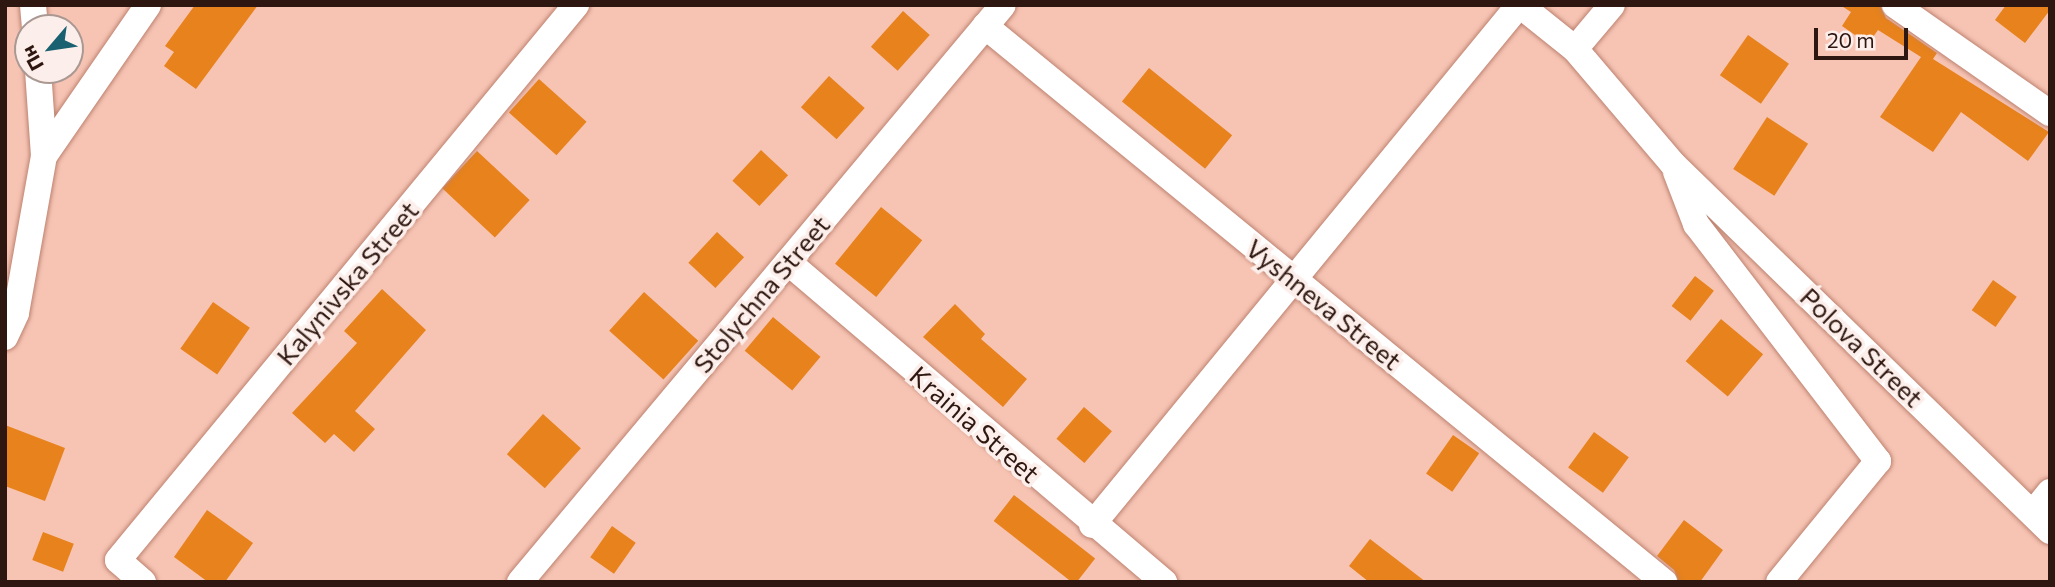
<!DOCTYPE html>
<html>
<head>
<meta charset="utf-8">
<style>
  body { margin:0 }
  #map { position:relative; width:2055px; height:587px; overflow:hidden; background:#f7c4b4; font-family:Commissioner,sans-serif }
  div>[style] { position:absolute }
  .building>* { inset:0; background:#e7821c; transform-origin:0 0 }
  .roads { filter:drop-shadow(0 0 2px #bd8270) drop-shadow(0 0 2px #bd8270) }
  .minor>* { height:26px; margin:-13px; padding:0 13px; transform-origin:13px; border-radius:13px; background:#fff }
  span { translate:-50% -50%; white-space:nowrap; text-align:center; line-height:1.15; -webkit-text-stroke:7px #fceeea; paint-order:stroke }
  .street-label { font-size:26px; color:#2e1710 }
  .frame { position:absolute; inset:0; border:7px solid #2e1710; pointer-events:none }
  .north { position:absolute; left:14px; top:14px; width:70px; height:70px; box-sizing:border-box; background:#fceeea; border:2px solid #aa9893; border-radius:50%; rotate:241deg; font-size:19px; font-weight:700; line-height:28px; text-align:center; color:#2e1710 }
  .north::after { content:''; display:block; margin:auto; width:24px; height:32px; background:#196071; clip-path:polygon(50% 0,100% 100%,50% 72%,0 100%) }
  .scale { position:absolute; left:1814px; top:28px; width:94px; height:32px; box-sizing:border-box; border:4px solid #2e1710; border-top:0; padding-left:9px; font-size:21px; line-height:24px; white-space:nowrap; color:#2e1710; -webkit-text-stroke:5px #fceeea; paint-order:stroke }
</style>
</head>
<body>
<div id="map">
  <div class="building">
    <i style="clip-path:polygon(195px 5px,258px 5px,196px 89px,164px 66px,174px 52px,165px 46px)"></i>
    <i style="clip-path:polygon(1840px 5px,1880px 5px,1886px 18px,1937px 53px,1933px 59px,2049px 132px,2028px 161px,1961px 112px,1933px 152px,1880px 117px,1921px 57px,1878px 30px,1868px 44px,1842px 26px,1851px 12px)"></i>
    <i style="clip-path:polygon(2006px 5px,2050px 5px,2050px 10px,2025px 43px,1995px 20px)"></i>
    <i style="left:903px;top:11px;width:36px;height:48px;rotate:42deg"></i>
    <i style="left:1748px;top:35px;width:50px;height:49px;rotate:35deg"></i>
    <i style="left:1149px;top:68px;width:107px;height:43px;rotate:39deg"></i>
    <i style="left:829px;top:76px;width:48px;height:42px;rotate:42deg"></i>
    <i style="left:539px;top:79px;width:64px;height:45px;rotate:42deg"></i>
    <i style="left:1767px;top:117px;width:49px;height:62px;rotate:33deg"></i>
    <i style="left:761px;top:150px;width:37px;height:42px;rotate:43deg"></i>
    <i style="left:477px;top:151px;width:72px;height:51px;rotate:43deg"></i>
    <i style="left:881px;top:207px;width:53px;height:73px;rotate:39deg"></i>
    <i style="left:717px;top:232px;width:37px;height:42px;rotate:43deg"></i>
    <i style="left:1695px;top:276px;width:24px;height:38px;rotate:38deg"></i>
    <i style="left:1993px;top:280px;width:29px;height:37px;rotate:35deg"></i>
    <i style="clip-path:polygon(382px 289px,426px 330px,355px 411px,375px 429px,354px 452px,334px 434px,325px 443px,292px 413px,357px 343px,344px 331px)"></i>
    <i style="left:644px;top:292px;width:73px;height:52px;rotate:42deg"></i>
    <i style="left:213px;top:302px;width:45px;height:57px;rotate:35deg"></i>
    <i style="clip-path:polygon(955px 304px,985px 334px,981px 339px,1027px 379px,1003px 407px,923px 337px)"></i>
    <i style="left:773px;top:317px;width:62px;height:44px;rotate:40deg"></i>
    <i style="left:1721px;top:319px;width:55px;height:55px;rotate:40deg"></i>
    <i style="left:1084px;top:407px;width:37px;height:42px;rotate:41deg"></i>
    <i style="left:543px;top:414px;width:51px;height:54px;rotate:42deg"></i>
    <i style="clip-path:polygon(5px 425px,65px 448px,45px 501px,5px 486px)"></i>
    <i style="left:1594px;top:432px;width:43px;height:44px;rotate:36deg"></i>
    <i style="left:1453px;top:435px;width:32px;height:47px;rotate:35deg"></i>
    <i style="left:1014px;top:495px;width:103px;height:33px;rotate:38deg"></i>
    <i style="clip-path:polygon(207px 510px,253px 543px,225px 582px,208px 582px,174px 557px)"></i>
    <i style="clip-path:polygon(1684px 520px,1723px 550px,1700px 582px,1679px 582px,1674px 570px,1657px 556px)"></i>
    <i style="left:612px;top:526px;width:29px;height:38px;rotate:35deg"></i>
    <i style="left:43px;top:532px;width:33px;height:30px;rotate:21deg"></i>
    <i style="clip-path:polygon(1370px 539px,1426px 582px,1369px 582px,1349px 566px)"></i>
  </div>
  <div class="roads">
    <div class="minor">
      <i style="left:33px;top:5px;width:23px;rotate:85deg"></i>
      <i style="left:1520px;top:5px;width:70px;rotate:38.7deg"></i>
      <i style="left:1575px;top:49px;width:151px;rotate:49.6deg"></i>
      <i style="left:1673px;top:164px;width:526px;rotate:44.23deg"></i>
      <i style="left:1895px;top:5px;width:189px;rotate:34.9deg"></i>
      <i style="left:985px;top:26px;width:878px;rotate:39.31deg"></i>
      <i style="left:1575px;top:49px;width:57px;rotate:-49.9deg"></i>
      <i style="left:44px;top:156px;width:183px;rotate:-55.4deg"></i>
      <i style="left:1676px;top:172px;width:56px;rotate:69deg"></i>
      <i style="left:1696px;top:224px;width:299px;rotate:52.5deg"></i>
      <i style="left:1878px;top:461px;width:156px;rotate:129.3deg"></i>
      <i style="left:788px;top:262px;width:494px;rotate:40.4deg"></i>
      <i style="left:5px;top:337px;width:26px;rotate:-65deg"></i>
      <i style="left:16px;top:313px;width:159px;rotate:-79.9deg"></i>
      <i style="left:44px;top:156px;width:86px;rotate:-94deg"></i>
      <i style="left:2033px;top:513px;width:27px;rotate:-51deg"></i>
      <i style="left:1092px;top:525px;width:673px;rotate:-50.61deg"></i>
      <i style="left:143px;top:582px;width:33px;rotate:-139deg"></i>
      <i style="left:118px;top:560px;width:720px;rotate:-50.47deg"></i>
      <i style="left:520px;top:582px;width:752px;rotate:-50.07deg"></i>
    </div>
  </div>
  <div class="street-label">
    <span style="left:347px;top:283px;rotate:-50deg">Kalynivska Street</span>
    <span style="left:761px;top:294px;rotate:-50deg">Stolychna Street</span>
    <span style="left:1324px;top:304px;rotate:39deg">Vyshneva Street</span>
    <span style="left:1862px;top:347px;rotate:44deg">Polova Street</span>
    <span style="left:975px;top:424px;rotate:41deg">Krainia Street</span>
  </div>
  <div class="frame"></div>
  <div class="north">Пн</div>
  <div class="scale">20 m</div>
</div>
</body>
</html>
